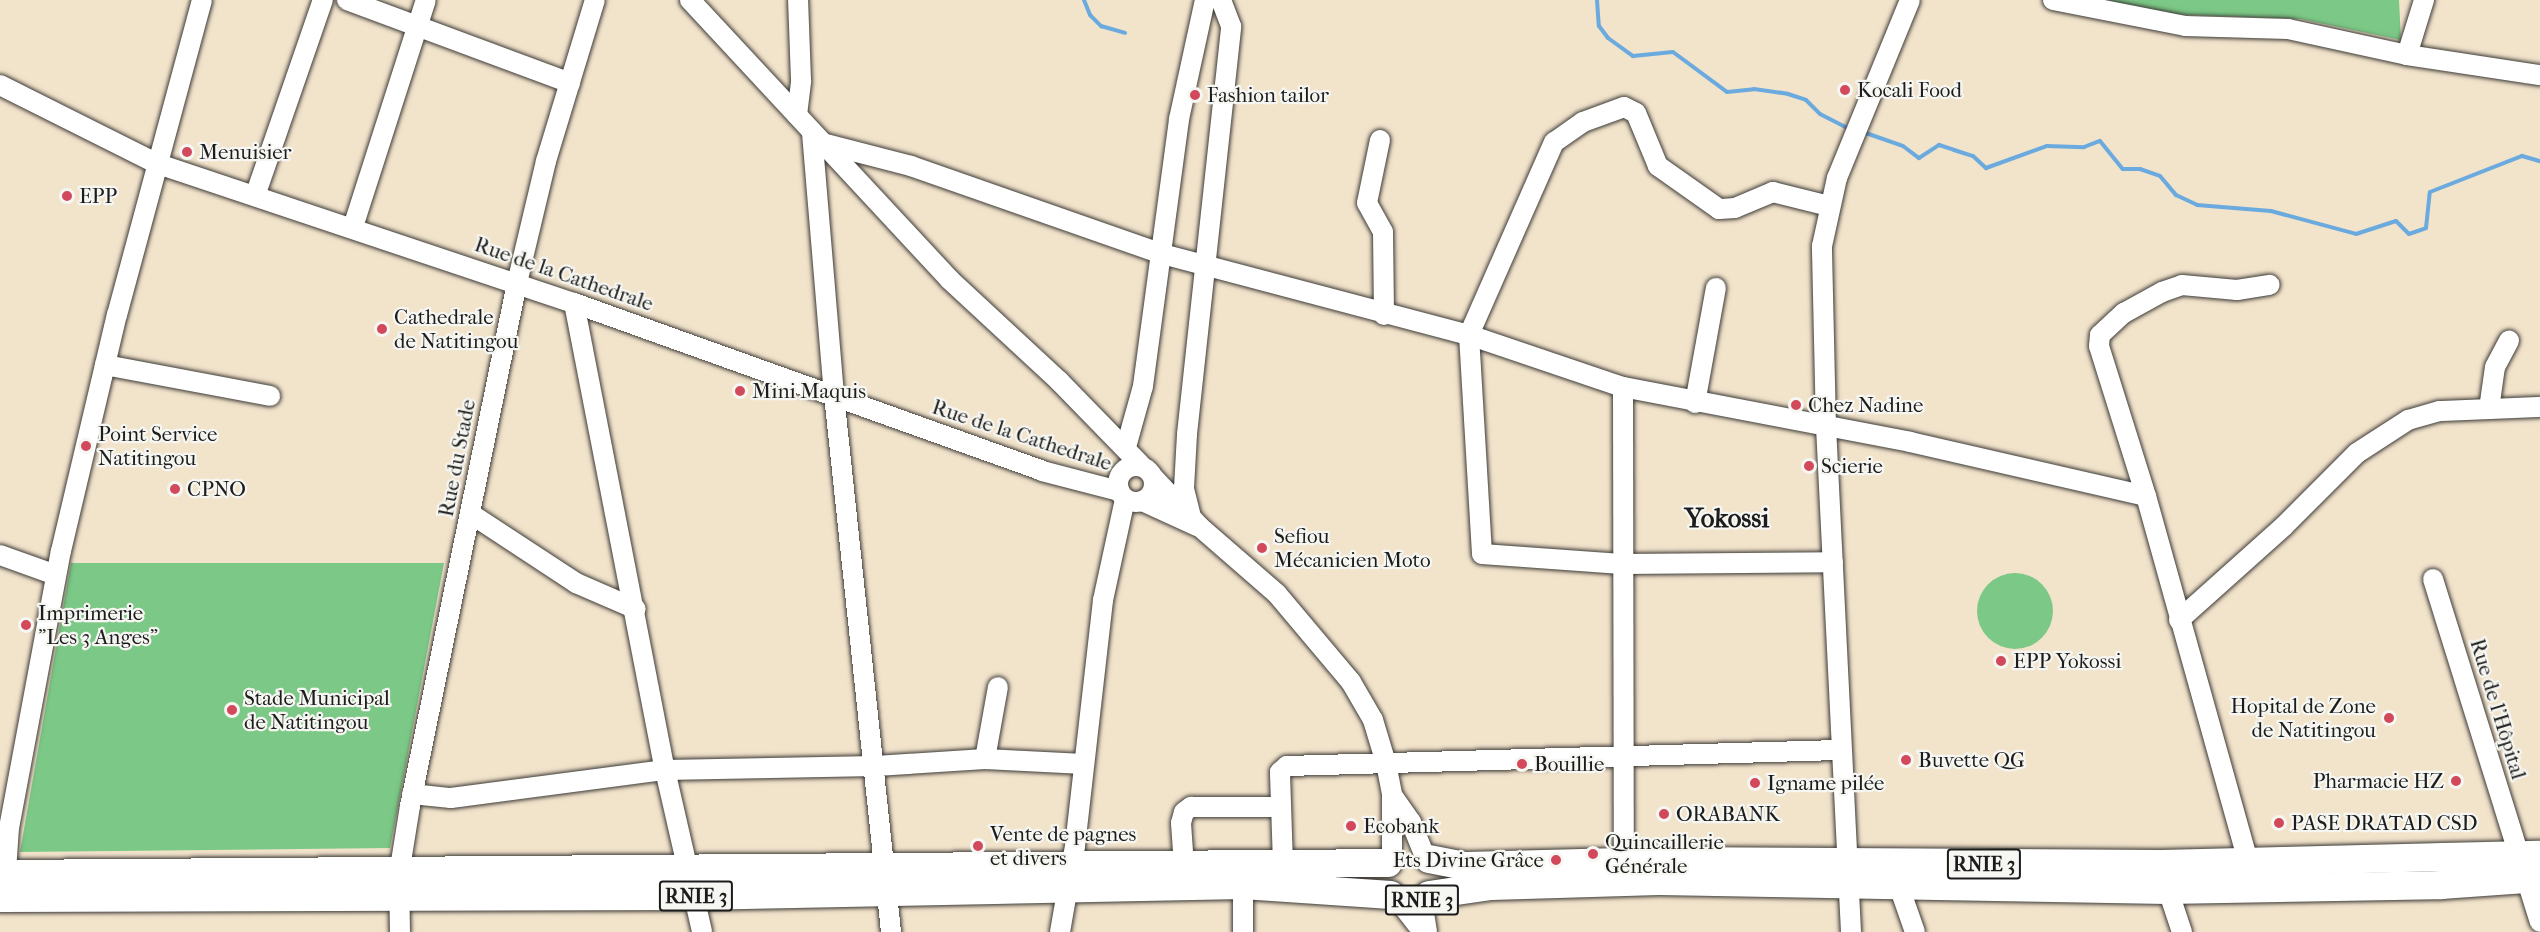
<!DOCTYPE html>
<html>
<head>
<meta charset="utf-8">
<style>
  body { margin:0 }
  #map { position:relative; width:2540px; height:932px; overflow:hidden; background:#f2e3cb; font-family:"IM FELL French Canon",serif }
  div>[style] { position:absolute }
  .green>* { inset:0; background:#7cc886 }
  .round { border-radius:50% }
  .stream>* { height:4px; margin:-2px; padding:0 2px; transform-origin:2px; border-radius:2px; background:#6baade }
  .roads { filter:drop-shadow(0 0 2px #3c3a36) drop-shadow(0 0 2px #3c3a36) }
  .minor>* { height:20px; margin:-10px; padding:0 10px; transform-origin:10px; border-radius:10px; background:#fff }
  .minor>.ring { margin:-10px; padding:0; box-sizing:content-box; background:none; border:20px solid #fff; border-radius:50% }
  .highway>* { height:28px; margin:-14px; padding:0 14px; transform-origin:14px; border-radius:14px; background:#fff }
  .dots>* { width:16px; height:16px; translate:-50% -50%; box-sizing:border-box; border:3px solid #f6f6f2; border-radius:50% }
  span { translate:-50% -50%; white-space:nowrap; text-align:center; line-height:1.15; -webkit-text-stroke:4.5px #f6f6f2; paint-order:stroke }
  .shield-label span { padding:2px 4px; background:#f6f6f2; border:2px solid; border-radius:4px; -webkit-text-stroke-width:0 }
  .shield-label { font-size:20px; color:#1c1c1c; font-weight:700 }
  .poi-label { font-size:21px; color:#1c1c1c }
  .left { translate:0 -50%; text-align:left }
  .right { translate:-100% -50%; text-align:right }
  .street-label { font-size:21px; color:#1c1c1c }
  .district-label { font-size:27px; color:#1c1c1c; font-weight:700 }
</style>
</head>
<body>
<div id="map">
  <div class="green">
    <i style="clip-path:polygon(2095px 0,2399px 0,2401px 40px,2300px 19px,2160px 14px)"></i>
    <i style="clip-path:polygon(71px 563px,444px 563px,390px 848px,20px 852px)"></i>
    <i class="round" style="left:1977px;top:573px;width:76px;height:76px"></i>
  </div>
  <div class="stream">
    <i style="left:1084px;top:0;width:16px;rotate:68deg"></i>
    <i style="left:1090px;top:15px;width:16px;rotate:45deg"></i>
    <i style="left:1101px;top:26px;width:25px;rotate:16deg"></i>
    <i style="left:1597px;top:0;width:26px;rotate:86deg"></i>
    <i style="left:1599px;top:26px;width:15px;rotate:53deg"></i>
    <i style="left:1608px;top:38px;width:31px;rotate:36deg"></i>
    <i style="left:1633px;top:56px;width:40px;rotate:-5.7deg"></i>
    <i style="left:1673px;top:52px;width:67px;rotate:36.5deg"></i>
    <i style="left:1727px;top:92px;width:27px;rotate:-6deg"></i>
    <i style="left:1754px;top:89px;width:34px;rotate:8deg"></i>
    <i style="left:1788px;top:94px;width:19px;rotate:18deg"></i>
    <i style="left:1806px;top:100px;width:20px;rotate:45deg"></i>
    <i style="left:1820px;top:114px;width:34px;rotate:27deg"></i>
    <i style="left:1863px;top:132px;width:42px;rotate:19.3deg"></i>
    <i style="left:1903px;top:146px;width:20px;rotate:37deg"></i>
    <i style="left:1919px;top:158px;width:24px;rotate:-33deg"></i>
    <i style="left:1939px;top:145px;width:16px;rotate:18deg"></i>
    <i style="left:1954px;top:150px;width:20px;rotate:18deg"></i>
    <i style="left:1973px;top:156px;width:18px;rotate:43deg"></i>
    <i style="left:1986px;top:168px;width:65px;rotate:-19.8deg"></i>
    <i style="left:2047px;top:146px;width:37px;rotate:2deg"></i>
    <i style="left:2084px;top:147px;width:17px;rotate:-21deg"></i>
    <i style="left:2100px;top:141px;width:36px;rotate:51deg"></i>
    <i style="left:2123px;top:169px;width:17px"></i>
    <i style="left:2140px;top:169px;width:21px;rotate:19deg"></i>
    <i style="left:2160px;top:176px;width:25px;rotate:50deg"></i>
    <i style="left:2176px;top:195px;width:23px;rotate:25deg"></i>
    <i style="left:2197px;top:205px;width:74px;rotate:4.6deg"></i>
    <i style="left:2271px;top:211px;width:88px;rotate:15.1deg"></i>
    <i style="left:2356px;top:234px;width:42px;rotate:-18deg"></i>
    <i style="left:2396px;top:221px;width:18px;rotate:45deg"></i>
    <i style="left:2409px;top:234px;width:18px;rotate:-19deg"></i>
    <i style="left:2426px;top:228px;width:36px;rotate:-84deg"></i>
    <i style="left:2430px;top:192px;width:99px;rotate:-21.4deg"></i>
    <i style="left:2522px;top:156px;width:19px;rotate:16deg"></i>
  </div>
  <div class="roads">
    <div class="minor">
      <i style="left:347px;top:0;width:238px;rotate:20.4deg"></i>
      <i style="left:690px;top:0;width:382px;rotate:47.1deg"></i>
      <i style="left:950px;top:280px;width:149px;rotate:42.8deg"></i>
      <i style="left:1059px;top:381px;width:117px;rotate:45.7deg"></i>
      <i style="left:2053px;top:0;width:135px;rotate:11.1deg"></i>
      <i style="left:2185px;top:26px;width:103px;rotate:1.7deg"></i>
      <i style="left:2288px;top:29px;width:122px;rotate:12.3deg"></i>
      <i style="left:2407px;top:55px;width:134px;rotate:8.6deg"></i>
      <i style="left:2407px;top:55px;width:58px;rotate:-72.8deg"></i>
      <i style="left:0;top:85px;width:177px;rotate:26.6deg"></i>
      <i style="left:158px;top:164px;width:439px;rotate:18.5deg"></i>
      <i style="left:574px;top:303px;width:497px;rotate:19.7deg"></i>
      <i style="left:1042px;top:471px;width:80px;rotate:14.6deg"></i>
      <i style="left:797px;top:115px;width:35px;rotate:-83deg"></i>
      <i style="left:801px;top:80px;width:80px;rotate:-92.1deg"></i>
      <i style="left:812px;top:133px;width:263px;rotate:85.2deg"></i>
      <i style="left:834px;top:395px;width:540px;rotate:83.94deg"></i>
      <i style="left:1380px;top:140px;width:64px;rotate:101.7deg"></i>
      <i style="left:1367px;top:203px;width:33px;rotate:61deg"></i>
      <i style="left:1383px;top:232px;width:83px;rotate:89.3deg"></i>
      <i style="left:822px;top:143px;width:92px;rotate:14.5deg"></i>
      <i style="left:911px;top:166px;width:266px;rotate:19.3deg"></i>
      <i style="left:1162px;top:254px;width:318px;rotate:14.8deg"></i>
      <i style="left:1469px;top:335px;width:163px;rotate:18.7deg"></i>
      <i style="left:1623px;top:387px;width:292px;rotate:10.8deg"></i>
      <i style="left:1910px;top:442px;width:242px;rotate:12.9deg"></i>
      <i style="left:255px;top:196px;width:207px;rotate:-70.9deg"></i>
      <i style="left:1829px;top:206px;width:58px;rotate:-166deg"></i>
      <i style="left:1773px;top:192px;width:41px;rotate:157.2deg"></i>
      <i style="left:1735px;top:208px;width:16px;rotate:176deg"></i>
      <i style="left:1719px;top:209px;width:75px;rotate:-144.8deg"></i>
      <i style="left:1658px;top:166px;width:57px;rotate:-112.5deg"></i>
      <i style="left:1636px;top:113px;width:13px;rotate:-153deg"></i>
      <i style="left:1624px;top:107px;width:44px;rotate:159.9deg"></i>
      <i style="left:1583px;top:122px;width:35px;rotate:145deg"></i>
      <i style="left:1554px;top:142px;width:211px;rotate:113.8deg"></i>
      <i style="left:1469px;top:335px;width:219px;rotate:86.6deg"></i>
      <i style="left:1482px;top:554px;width:140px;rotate:4.1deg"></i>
      <i style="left:1622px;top:564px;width:211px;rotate:-0.5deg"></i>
      <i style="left:353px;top:227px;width:238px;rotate:-72.2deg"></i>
      <i style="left:574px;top:303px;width:476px;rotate:79deg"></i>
      <i style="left:665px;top:770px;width:166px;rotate:77.1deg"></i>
      <i style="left:105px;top:365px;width:168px;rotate:10.6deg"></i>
      <i style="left:1623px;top:387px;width:486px;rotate:89.9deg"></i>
      <i style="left:1695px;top:403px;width:117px;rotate:-79.7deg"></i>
      <i style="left:2489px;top:409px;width:42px;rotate:-81.9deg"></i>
      <i style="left:2495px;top:367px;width:30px;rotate:-62deg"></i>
      <i style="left:1126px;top:447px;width:63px;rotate:-74.4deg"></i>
      <i style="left:1143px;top:386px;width:269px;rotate:-82.3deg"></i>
      <i style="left:1179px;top:119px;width:122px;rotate:-77.7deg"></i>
      <i class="ring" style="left:1118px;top:466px;width:16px;height:16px"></i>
      <i style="left:1154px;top:478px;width:67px;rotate:46.8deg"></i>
      <i style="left:1200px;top:527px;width:102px;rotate:41deg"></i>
      <i style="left:1277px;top:594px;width:115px;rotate:49.9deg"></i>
      <i style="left:1351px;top:682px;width:44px;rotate:59.9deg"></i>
      <i style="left:1373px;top:720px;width:45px;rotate:73.2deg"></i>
      <i style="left:1386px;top:763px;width:33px;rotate:79deg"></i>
      <i style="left:1392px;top:795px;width:63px;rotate:90deg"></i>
      <i style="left:1142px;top:501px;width:60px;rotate:24.4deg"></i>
      <i style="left:471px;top:514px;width:126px;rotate:33.3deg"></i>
      <i style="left:576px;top:583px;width:65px;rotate:23.4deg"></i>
      <i style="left:1191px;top:517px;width:30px;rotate:-104deg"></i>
      <i style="left:1184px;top:488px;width:54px;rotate:-86.8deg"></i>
      <i style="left:1187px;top:434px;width:410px;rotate:-83.8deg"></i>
      <i style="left:1231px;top:26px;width:28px;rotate:-111deg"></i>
      <i style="left:0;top:555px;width:59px;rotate:19.7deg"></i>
      <i style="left:2433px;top:579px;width:359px;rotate:72.7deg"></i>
      <i style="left:2179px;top:620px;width:141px;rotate:-41.8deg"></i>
      <i style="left:2284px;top:526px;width:103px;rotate:-45deg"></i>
      <i style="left:2357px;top:453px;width:61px;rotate:-32.9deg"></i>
      <i style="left:2408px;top:420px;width:33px;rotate:-16deg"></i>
      <i style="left:2440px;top:411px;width:100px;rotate:-2.3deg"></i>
      <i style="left:985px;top:759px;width:73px;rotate:-79.8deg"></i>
      <i style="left:412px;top:794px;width:39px;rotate:6deg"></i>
      <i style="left:451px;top:798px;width:216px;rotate:-7.5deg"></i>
      <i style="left:665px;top:770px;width:211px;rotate:-1.1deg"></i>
      <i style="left:876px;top:766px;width:109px;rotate:-3.7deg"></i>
      <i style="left:985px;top:759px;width:99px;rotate:2.9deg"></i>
      <i style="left:1392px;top:795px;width:33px;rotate:55deg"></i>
      <i style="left:1411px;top:822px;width:35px;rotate:68deg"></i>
      <i style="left:1283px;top:864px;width:92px;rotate:-91.9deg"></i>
      <i style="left:1280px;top:772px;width:9px;rotate:-41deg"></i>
      <i style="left:1287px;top:766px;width:553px;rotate:-1.66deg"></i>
      <i style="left:1184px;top:866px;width:43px;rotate:-94deg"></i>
      <i style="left:1181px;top:823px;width:11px;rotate:-75deg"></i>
      <i style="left:1184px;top:812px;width:9px;rotate:-36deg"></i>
      <i style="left:1191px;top:807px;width:89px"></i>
      <i style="left:2251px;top:872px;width:390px;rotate:-105.6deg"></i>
      <i style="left:2146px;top:496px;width:157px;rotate:-107.4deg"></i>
      <i style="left:2099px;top:346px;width:11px;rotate:-85deg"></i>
      <i style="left:2100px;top:335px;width:33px;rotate:-43deg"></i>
      <i style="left:2124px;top:313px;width:43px;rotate:-28.9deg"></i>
      <i style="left:2162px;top:292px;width:21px;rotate:-19deg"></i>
      <i style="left:2182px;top:285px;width:55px;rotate:5.2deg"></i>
      <i style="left:2237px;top:290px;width:33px;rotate:-9deg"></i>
      <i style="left:1895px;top:875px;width:60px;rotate:70.7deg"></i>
      <i style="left:2165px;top:881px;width:54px;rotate:71.6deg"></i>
      <i style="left:5px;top:886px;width:58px;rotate:-86.1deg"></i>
      <i style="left:9px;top:828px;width:282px;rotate:-79.4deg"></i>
      <i style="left:61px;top:551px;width:243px;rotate:-76.7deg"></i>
      <i style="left:117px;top:315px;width:326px;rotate:-74.9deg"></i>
      <i style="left:1427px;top:896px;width:17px;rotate:100deg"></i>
      <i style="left:1424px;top:913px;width:19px;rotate:81deg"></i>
      <i style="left:1398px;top:900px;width:41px;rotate:52deg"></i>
      <i style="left:400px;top:932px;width:58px;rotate:-91deg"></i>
      <i style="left:399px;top:874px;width:69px;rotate:-80.8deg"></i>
      <i style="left:410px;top:806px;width:534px;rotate:-78.44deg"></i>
      <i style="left:517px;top:283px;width:125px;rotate:-76.6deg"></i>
      <i style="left:546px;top:161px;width:168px;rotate:-73.1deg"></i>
      <i style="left:1060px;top:932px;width:87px;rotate:-80.1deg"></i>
      <i style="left:1075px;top:846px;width:248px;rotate:-83.5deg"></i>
      <i style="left:1103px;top:600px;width:103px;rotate:-77.7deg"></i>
      <i style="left:1243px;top:932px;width:47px;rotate:-90deg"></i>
      <i style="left:1851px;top:932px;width:506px;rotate:-92.83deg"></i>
      <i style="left:1826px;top:427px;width:181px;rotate:-91.3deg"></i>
      <i style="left:1822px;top:246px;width:70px;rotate:-77.6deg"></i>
      <i style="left:1837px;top:178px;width:192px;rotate:-67.7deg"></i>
    </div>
    <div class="highway">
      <i style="left:1429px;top:859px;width:38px;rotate:11deg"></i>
      <i style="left:1466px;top:866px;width:194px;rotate:-1.5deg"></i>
      <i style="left:1660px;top:861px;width:501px;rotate:0.34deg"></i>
      <i style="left:2161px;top:864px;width:379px;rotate:-1.4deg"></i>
      <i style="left:0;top:874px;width:1388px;rotate:-0.45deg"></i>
      <i style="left:1429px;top:895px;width:63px;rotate:-8.3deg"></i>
      <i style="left:1491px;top:886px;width:168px;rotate:-1.7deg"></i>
      <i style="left:1659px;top:881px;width:508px;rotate:1.01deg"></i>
      <i style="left:2167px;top:890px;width:274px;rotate:-1deg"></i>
      <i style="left:2441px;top:885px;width:99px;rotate:-4deg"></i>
      <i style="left:0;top:898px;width:694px;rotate:-0.17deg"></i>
      <i style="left:694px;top:896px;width:549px;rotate:-1.15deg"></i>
      <i style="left:1243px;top:885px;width:148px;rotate:3.9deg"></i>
    </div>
  </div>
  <div class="dots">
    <i style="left:1845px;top:90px;background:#d1495b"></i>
    <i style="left:1195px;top:95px;background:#d1495b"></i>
    <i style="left:187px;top:152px;background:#d1495b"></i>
    <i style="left:67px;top:196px;background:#d1495b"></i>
    <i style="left:382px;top:329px;background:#d1495b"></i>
    <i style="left:740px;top:391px;background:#d1495b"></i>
    <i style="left:1796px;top:405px;background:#d1495b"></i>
    <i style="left:86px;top:446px;background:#d1495b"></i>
    <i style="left:1809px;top:466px;background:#d1495b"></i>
    <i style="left:175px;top:489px;background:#d1495b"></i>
    <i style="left:1262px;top:548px;background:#d1495b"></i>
    <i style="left:26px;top:625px;background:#d1495b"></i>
    <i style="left:2001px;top:661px;background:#d1495b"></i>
    <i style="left:232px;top:710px;background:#d1495b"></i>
    <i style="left:2389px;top:718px;background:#d1495b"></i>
    <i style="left:1906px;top:760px;background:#d1495b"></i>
    <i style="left:1522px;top:764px;background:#d1495b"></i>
    <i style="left:2456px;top:781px;background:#d1495b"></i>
    <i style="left:1755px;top:783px;background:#d1495b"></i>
    <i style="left:1664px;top:814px;background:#d1495b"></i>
    <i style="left:2279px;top:823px;background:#d1495b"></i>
    <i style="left:1351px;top:826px;background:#d1495b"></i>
    <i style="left:978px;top:846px;background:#d1495b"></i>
    <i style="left:1593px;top:854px;background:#d1495b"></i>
    <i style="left:1556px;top:860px;background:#d1495b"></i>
  </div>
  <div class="shield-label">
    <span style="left:1984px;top:864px">RNIE 3</span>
    <span style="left:696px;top:896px">RNIE 3</span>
    <span style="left:1422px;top:900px">RNIE 3</span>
  </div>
  <div class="poi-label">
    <span class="left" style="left:1857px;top:90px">Kocali Food</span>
    <span class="left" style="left:1207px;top:95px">Fashion tailor</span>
    <span class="left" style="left:199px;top:152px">Menuisier</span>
    <span class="left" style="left:79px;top:196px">EPP</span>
    <span class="left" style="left:394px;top:329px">Cathedrale<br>de Natitingou</span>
    <span class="left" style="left:752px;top:391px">Mini Maquis</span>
    <span class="left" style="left:1808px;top:405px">Chez Nadine</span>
    <span class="left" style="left:98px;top:446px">Point Service<br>Natitingou</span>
    <span class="left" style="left:1821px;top:466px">Scierie</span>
    <span class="left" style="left:187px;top:489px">CPNO</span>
    <span class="left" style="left:1274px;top:548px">Sefiou<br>Mécanicien Moto</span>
    <span class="left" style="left:38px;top:625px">Imprimerie<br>"Les 3 Anges"</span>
    <span class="left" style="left:2013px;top:661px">EPP Yokossi</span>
    <span class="left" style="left:244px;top:710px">Stade Municipal<br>de Natitingou</span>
    <span class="right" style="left:2376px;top:718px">Hopital de Zone<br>de Natitingou</span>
    <span class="left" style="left:1918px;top:760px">Buvette QG</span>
    <span class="left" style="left:1534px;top:764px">Bouillie</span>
    <span class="right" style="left:2444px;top:781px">Pharmacie HZ</span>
    <span class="left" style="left:1767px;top:783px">Igname pilée</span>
    <span class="left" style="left:1676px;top:814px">ORABANK</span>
    <span class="left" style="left:2291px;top:823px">PASE DRATAD CSD</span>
    <span class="left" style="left:1363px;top:826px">Ecobank</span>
    <span class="left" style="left:990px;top:846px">Vente de pagnes<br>et divers</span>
    <span class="left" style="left:1605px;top:854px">Quincaillerie<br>Générale</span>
    <span class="right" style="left:1544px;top:860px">Ets Divine Grâce</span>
  </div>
  <div class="street-label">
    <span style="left:564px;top:274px;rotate:19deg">Rue de la Cathedrale</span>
    <span style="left:1022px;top:435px;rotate:18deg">Rue de la Cathedrale</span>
    <span style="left:457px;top:458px;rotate:-79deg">Rue du Stade</span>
    <span style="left:2498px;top:709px;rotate:73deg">Rue de l'Hôpital</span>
  </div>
  <div class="district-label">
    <span style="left:1727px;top:519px">Yokossi</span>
  </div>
</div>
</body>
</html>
